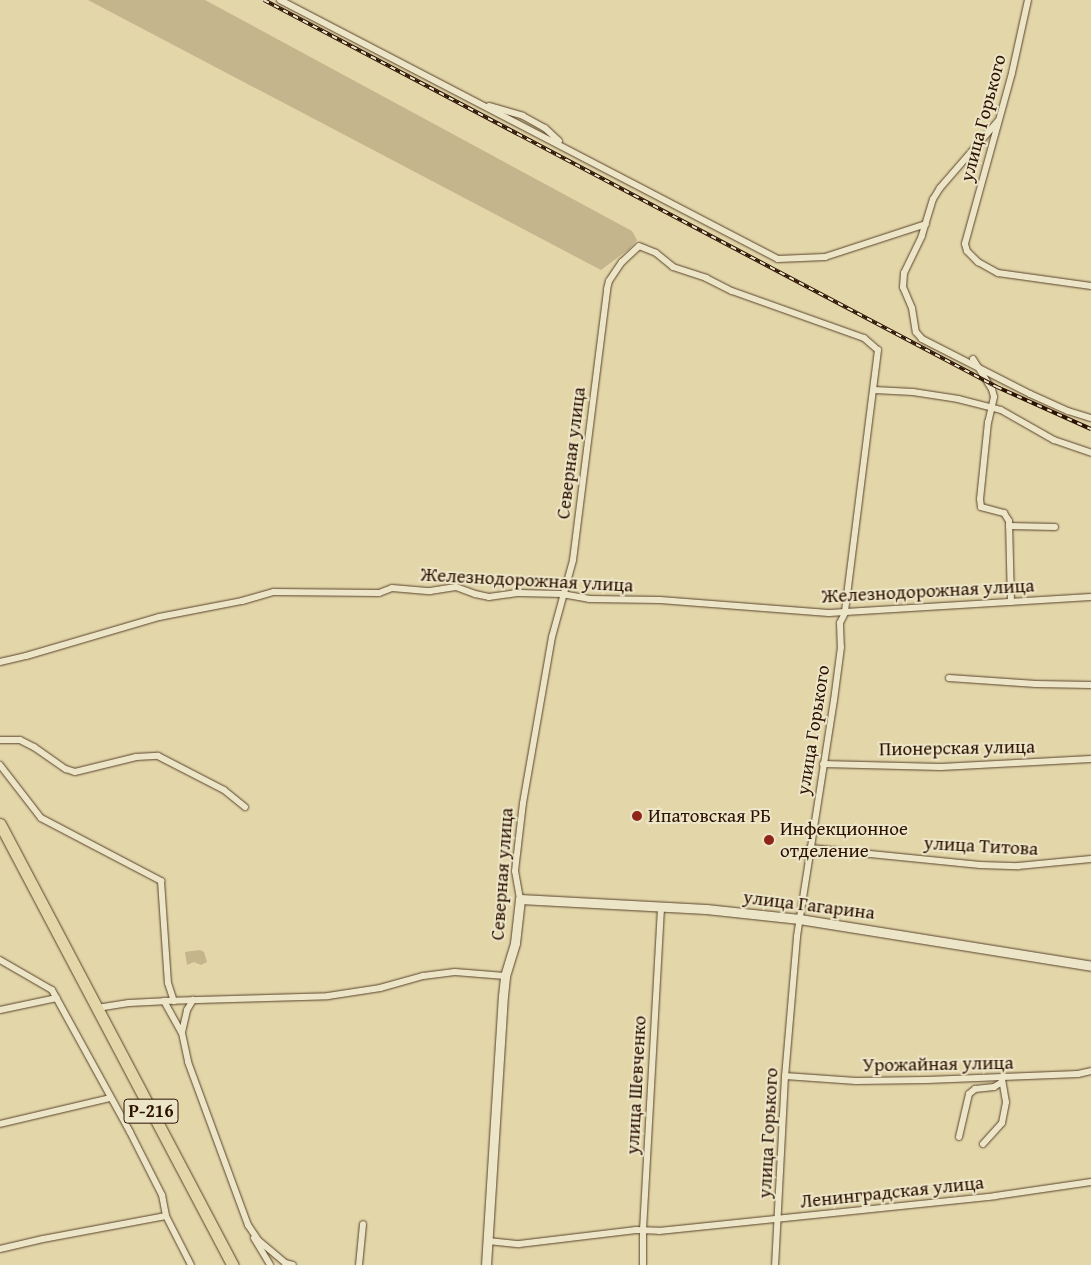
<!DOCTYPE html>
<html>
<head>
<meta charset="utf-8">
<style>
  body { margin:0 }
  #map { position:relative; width:1091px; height:1265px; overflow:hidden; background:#e3d7aa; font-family:"Gentium Book Plus",serif }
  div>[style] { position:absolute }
  .green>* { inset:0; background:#c4b58d }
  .roads { filter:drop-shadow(0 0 1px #59422a) drop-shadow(0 0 1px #59422a) }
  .street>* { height:6px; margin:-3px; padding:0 3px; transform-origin:3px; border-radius:3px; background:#ede5c8 }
  .secondary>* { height:9px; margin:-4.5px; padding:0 4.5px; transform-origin:4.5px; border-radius:4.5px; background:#ede5c8 }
  .highway>* { height:11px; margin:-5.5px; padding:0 5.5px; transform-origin:5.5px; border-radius:5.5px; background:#e3d7aa }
  .rail>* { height:4px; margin-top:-2px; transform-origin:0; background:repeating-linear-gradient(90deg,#ede5c8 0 5.5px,#2b1100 0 11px); box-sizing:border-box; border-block:1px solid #2b1100 }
  .dots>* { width:14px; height:14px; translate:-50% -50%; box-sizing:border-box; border:2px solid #ede5c8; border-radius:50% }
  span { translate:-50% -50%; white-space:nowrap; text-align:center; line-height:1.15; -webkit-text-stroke:4px #ede5c8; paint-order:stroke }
  .shield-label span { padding:1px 4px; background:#ede5c8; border:1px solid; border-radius:4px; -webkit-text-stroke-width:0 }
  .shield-label { font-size:18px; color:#2b1100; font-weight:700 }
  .street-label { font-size:19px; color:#2b1100 }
  .poi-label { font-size:19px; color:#2b1100 }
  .left { translate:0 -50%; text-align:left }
</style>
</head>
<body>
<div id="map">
  <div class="green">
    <i style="clip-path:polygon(88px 0,205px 0,632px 231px,637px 240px,629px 249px,601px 270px)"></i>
    <i style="clip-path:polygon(200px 950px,204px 952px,207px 962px,201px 965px,194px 962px,187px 965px,185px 952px)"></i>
  </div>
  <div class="roads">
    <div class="street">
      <i style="left:280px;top:0;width:561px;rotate:27.48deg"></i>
      <i style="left:778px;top:259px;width:47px;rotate:-2.4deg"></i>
      <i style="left:825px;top:257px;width:106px;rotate:-18.1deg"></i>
      <i style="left:1028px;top:0;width:75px;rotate:102.4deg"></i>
      <i style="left:1012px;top:73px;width:177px;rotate:105.4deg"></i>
      <i style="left:965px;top:244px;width:7px;rotate:74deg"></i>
      <i style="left:967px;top:251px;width:16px;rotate:45deg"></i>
      <i style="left:978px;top:262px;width:23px;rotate:29deg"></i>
      <i style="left:998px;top:273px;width:94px;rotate:8deg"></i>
      <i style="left:489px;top:106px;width:35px;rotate:16deg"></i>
      <i style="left:523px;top:116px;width:25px;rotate:29deg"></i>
      <i style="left:545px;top:128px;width:19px;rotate:43deg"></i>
      <i style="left:998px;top:121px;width:89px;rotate:130.9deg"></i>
      <i style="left:940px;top:188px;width:13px;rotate:122deg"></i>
      <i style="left:933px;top:199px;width:39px;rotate:107deg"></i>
      <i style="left:922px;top:236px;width:41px;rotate:115.9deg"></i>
      <i style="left:904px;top:273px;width:14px;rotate:94deg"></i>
      <i style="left:903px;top:287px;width:23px;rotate:67deg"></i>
      <i style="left:912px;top:308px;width:24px;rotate:81deg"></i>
      <i style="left:916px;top:332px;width:9px;rotate:49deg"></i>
      <i style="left:922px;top:339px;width:121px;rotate:27deg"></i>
      <i style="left:1030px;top:394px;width:42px;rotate:24.1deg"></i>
      <i style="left:1068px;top:411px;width:24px;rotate:17deg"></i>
      <i style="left:973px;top:359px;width:36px;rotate:58deg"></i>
      <i style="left:992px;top:389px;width:8px;rotate:76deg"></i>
      <i style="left:994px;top:397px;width:26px;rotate:103deg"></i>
      <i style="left:988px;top:422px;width:77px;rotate:95.9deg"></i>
      <i style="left:980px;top:499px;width:8px;rotate:83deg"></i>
      <i style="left:981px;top:507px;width:24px;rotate:15deg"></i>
      <i style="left:1004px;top:513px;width:9px;rotate:58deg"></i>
      <i style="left:1009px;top:521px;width:81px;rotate:88.6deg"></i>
      <i style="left:874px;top:390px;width:39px;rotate:3deg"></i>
      <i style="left:913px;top:392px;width:46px;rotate:8.8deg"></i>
      <i style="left:958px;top:399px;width:44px;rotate:14.3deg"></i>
      <i style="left:1001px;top:410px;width:61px;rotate:29.5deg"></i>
      <i style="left:1054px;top:440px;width:39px;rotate:19deg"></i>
      <i style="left:1009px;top:526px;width:46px;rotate:1.2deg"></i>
      <i style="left:0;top:662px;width:27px;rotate:-13deg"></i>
      <i style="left:26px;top:656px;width:139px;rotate:-16.3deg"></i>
      <i style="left:159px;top:617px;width:85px;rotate:-10.9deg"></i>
      <i style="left:242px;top:601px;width:33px;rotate:-16deg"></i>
      <i style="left:274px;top:592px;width:105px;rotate:0.5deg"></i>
      <i style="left:379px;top:593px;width:14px;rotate:-21deg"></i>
      <i style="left:392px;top:588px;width:38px;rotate:5deg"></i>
      <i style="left:430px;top:591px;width:26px;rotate:-9deg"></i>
      <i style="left:456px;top:587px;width:20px;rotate:20deg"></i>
      <i style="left:475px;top:594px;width:14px;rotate:12deg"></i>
      <i style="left:489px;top:597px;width:30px;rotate:-8deg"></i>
      <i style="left:519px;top:593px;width:43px;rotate:1.3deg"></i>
      <i style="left:562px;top:594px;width:27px;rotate:10deg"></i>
      <i style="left:589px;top:599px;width:71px;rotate:0.8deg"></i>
      <i style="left:660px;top:600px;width:169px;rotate:4.4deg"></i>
      <i style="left:829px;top:613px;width:262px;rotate:-3.5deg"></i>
      <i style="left:949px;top:678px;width:87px;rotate:3.9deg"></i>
      <i style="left:1036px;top:684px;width:55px;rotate:1deg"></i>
      <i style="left:0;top:740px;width:20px"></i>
      <i style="left:20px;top:740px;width:16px;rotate:27deg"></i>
      <i style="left:34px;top:747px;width:39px;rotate:35deg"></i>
      <i style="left:66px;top:769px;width:9px;rotate:18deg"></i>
      <i style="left:75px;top:772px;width:63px;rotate:-13.8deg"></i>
      <i style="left:136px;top:757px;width:22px;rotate:-3deg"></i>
      <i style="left:158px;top:756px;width:74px;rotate:27.3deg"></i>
      <i style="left:224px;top:790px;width:27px;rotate:39deg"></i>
      <i style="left:823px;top:764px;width:118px;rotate:1.5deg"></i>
      <i style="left:941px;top:767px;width:150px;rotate:-3.1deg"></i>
      <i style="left:0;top:765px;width:67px;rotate:52.3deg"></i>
      <i style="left:41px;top:818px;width:136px;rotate:27.7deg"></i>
      <i style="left:161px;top:881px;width:102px;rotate:86.1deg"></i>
      <i style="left:168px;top:983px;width:19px;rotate:72deg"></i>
      <i style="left:810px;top:848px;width:171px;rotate:5.7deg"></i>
      <i style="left:980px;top:865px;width:38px;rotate:2deg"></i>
      <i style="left:1018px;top:866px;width:73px;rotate:-5.5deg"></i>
      <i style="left:520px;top:899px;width:28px;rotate:-100deg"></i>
      <i style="left:515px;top:871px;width:68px;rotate:-83.3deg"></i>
      <i style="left:523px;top:803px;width:169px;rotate:-80.1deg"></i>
      <i style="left:552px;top:637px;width:80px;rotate:-74.7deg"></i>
      <i style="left:573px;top:560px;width:273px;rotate:-82.8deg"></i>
      <i style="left:607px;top:289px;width:8px;rotate:-76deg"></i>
      <i style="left:609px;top:281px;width:23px;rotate:-56deg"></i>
      <i style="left:622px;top:262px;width:23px;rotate:-43deg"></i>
      <i style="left:639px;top:246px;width:18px;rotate:22deg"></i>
      <i style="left:656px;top:253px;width:22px;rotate:39deg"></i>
      <i style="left:673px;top:267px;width:35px;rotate:18deg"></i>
      <i style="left:706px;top:278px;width:29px;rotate:27deg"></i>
      <i style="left:732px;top:291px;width:140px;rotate:19.6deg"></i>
      <i style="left:864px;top:338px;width:18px;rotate:41deg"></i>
      <i style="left:878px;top:350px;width:265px;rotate:97.2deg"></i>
      <i style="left:845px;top:613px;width:11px;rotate:117deg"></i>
      <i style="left:840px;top:623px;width:24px;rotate:88deg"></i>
      <i style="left:841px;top:647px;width:53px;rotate:97.5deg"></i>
      <i style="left:834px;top:700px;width:240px;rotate:98.9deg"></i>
      <i style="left:797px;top:937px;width:140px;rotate:94.9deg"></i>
      <i style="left:785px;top:1076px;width:189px;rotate:93deg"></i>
      <i style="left:0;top:960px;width:60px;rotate:30deg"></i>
      <i style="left:52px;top:990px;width:162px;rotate:61.2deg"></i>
      <i style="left:130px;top:1132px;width:71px;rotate:63.1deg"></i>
      <i style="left:162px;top:1195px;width:21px;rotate:79deg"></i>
      <i style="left:166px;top:1216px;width:55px;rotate:63deg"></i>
      <i style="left:164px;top:1001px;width:37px;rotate:61deg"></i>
      <i style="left:182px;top:1033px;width:30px;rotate:78deg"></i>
      <i style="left:188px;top:1062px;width:174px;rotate:69.8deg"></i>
      <i style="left:248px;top:1225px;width:18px;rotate:56deg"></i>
      <i style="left:258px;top:1240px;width:35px;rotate:40deg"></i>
      <i style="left:285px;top:1263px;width:8px;rotate:14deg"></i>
      <i style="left:97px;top:1008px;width:32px;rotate:-9deg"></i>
      <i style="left:129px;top:1003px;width:35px;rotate:-3deg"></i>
      <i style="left:164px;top:1001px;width:164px;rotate:-1.7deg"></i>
      <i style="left:328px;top:996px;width:53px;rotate:-8.7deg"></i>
      <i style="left:380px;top:988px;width:45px;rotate:-15.6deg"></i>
      <i style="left:423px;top:976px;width:32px;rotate:-7deg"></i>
      <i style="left:455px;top:972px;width:50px;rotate:4.6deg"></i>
      <i style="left:0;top:1010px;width:58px;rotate:-11.9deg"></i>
      <i style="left:182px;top:1032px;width:23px;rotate:-77deg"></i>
      <i style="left:187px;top:1010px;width:12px;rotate:-59deg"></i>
      <i style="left:785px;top:1076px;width:71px;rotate:4deg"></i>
      <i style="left:856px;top:1081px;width:71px;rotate:-0.8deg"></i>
      <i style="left:927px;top:1080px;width:151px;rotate:-2.3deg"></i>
      <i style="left:1078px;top:1074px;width:13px;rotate:-13deg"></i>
      <i style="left:0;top:1124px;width:113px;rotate:-13.3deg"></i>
      <i style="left:959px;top:1137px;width:44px;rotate:-76.9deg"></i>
      <i style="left:969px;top:1094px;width:8px;rotate:-40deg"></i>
      <i style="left:975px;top:1089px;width:19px;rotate:-6deg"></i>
      <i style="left:994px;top:1087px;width:9px;rotate:-32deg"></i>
      <i style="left:983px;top:1144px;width:28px;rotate:-48deg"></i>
      <i style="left:1002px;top:1123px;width:21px;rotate:-79deg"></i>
      <i style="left:1006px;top:1102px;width:23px;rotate:-100deg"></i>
      <i style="left:254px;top:1238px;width:31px;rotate:59deg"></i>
      <i style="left:488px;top:1241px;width:31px;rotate:6deg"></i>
      <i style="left:519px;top:1244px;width:118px;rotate:-6.8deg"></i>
      <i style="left:636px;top:1230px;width:23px;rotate:2deg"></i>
      <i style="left:659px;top:1231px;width:338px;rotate:-5.9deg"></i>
      <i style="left:995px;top:1196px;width:97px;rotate:-8.3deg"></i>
      <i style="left:0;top:1249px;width:44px;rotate:-13.1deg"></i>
      <i style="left:43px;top:1239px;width:125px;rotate:-10.6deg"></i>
      <i style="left:359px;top:1265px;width:41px;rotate:-84.4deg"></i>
      <i style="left:643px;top:1265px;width:35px;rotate:-90deg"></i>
      <i style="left:643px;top:1230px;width:324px;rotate:-86.8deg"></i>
    </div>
    <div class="secondary">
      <i style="left:486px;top:1265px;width:270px;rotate:-86.4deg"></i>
      <i style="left:503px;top:996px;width:20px;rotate:-84deg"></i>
      <i style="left:505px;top:976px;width:34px;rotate:-73deg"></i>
      <i style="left:515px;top:943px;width:44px;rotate:-83.5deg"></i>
      <i style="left:520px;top:899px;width:186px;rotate:3.1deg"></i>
      <i style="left:706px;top:909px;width:94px;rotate:6.1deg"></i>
      <i style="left:799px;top:919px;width:296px;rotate:9.1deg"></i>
    </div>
    <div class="highway">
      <i style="left:0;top:824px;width:499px;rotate:62.2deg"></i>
    </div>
  </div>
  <div class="rail">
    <i style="left:264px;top:0;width:829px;rotate:27.83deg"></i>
    <i style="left:997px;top:387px;width:103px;rotate:24.1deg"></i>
  </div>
  <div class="dots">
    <i style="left:637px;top:816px;background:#8f2418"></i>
    <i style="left:769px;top:840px;background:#8f2418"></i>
  </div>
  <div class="shield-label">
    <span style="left:151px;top:1111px">Р-216</span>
  </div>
  <div class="street-label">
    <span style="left:983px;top:118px;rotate:-75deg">улица Горького</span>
    <span style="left:571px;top:453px;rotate:-83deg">Северная улица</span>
    <span style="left:527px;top:580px;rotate:3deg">Железнодорожная улица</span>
    <span style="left:928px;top:591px;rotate:-3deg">Железнодорожная улица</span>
    <span style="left:813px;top:730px;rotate:-81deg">улица Горького</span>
    <span style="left:957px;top:748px;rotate:-1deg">Пионерская улица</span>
    <span style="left:981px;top:846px;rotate:3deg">улица Титова</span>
    <span style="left:502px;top:874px;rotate:-86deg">Северная улица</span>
    <span style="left:809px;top:905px;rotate:7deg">улица Гагарина</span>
    <span style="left:938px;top:1064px;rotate:-1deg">Урожайная улица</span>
    <span style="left:636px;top:1085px;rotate:-87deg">улица Шевченко</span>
    <span style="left:768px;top:1133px;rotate:-87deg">улица Горького</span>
    <span style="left:892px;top:1192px;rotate:-6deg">Ленинградская улица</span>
  </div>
  <div class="poi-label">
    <span class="left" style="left:648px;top:816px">Ипатовская РБ</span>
    <span class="left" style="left:780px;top:840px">Инфекционное<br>отделение</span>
  </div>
</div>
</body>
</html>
